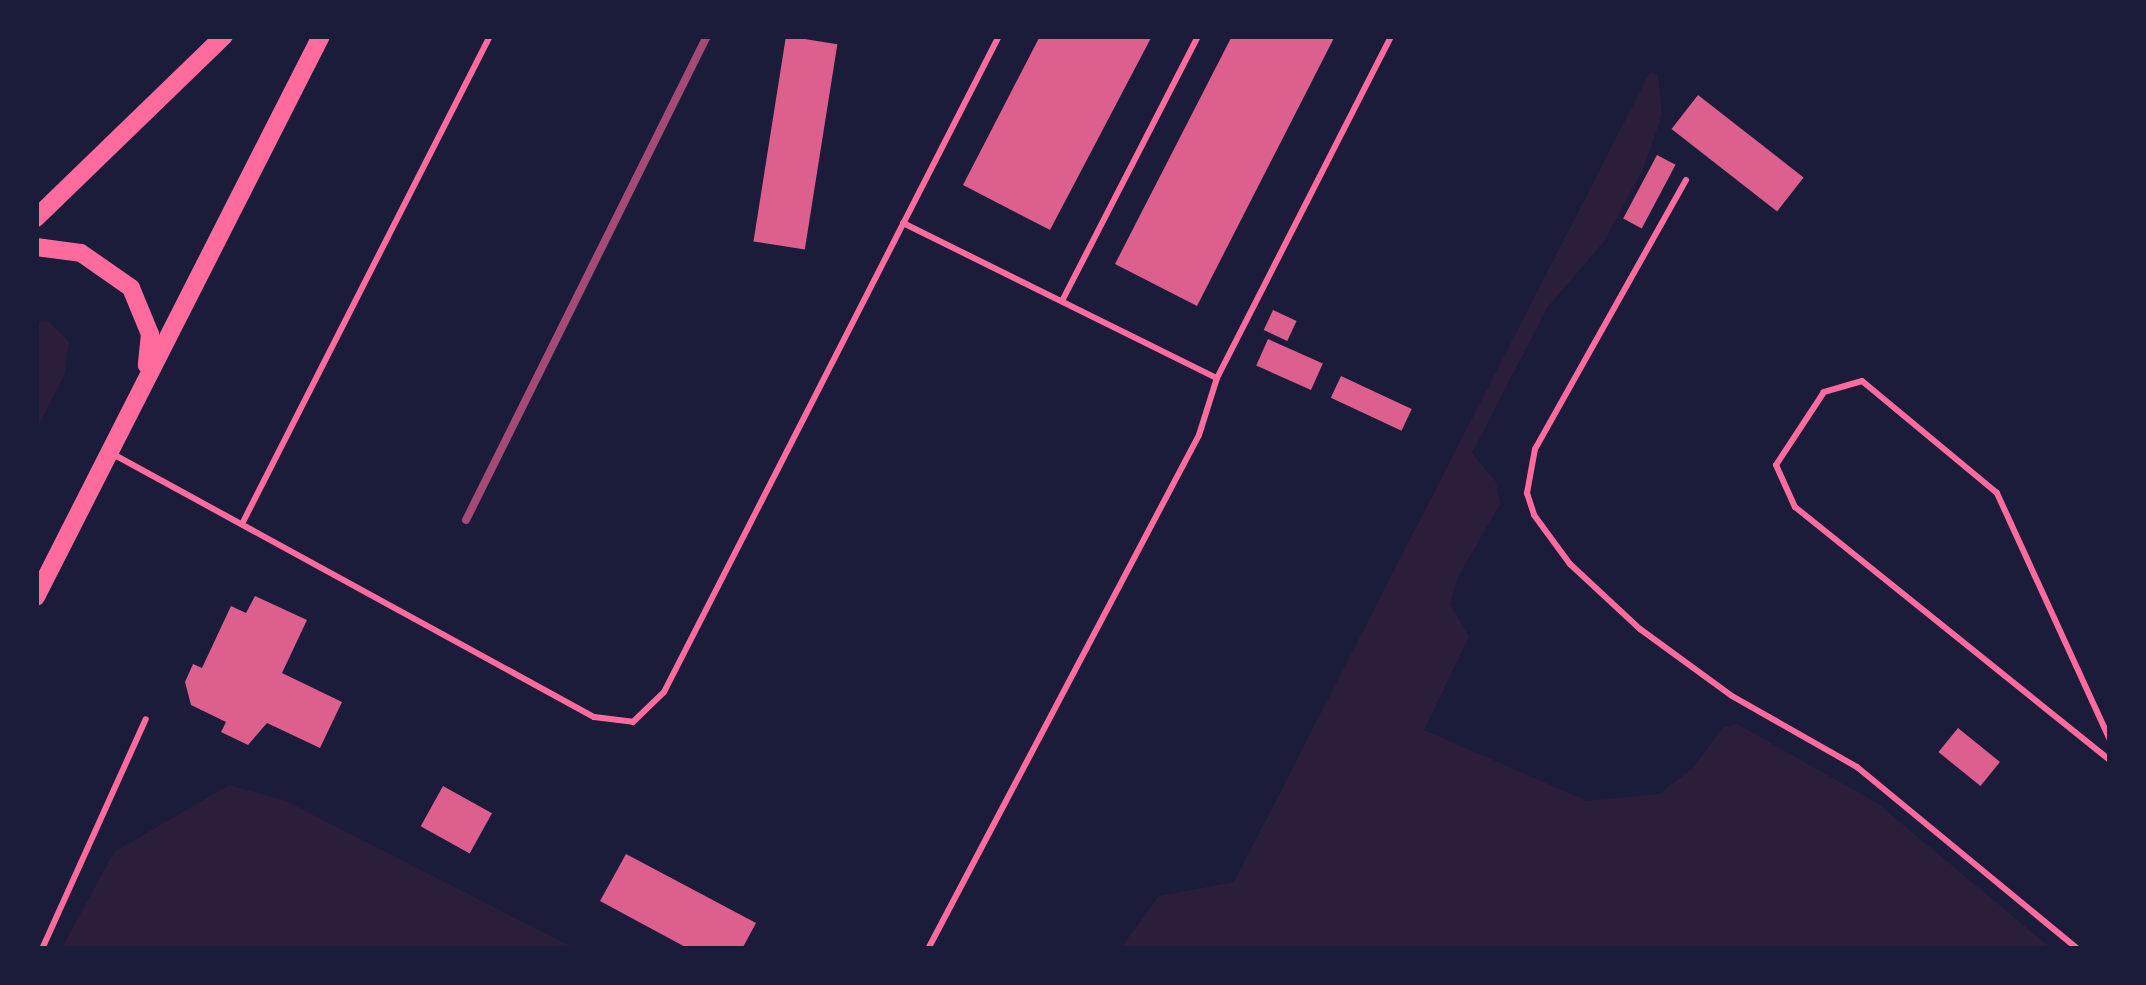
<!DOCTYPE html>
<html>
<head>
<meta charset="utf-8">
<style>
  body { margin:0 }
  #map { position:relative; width:2146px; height:985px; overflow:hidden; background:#1b1b3a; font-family:Commissioner,sans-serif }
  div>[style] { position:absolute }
  .green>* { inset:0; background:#2a1e3b }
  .building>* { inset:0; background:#dd5f8e; transform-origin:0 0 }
  .service>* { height:6px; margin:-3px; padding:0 3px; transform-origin:3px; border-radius:3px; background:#ff6b9d }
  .trunk>* { height:18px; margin:-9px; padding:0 9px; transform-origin:9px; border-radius:9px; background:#ff6b9d }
  .rail>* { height:8px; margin:-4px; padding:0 4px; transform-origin:4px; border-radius:4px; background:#a44b75 }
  span { translate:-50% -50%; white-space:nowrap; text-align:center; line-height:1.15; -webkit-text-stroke:12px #1b1b3a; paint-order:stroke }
  .frame { position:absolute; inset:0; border:39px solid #1b1b3a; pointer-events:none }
</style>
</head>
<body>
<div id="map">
  <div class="green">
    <i style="clip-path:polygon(1650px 72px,1658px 74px,1662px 115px,1643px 169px,1605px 240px,1547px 308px,1472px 453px,1496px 482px,1500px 504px,1458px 577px,1450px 604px,1469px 637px,1424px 730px,1587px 801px,1659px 794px,1693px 768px,1722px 728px,1737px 724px,1877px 803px,2052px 949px,1120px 949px,1159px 896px,1234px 882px)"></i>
    <i style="clip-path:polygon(49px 321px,69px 342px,64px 376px,36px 431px,36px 322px)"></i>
    <i style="clip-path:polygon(229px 785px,286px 801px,570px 946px,61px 949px,114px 852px)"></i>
  </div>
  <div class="building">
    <i style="left:786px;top:36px;width:52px;height:208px;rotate:9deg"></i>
    <i style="clip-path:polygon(1040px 36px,1152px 36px,1050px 230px,963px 185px)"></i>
    <i style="clip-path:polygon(1232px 36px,1335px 36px,1197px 306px,1115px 264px)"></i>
    <i style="left:1698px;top:95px;width:134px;height:43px;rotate:38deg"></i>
    <i style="left:1657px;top:155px;width:21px;height:72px;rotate:28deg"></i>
    <i style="left:1273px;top:310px;width:26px;height:22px;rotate:25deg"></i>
    <i style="left:1268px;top:339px;width:60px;height:29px;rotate:24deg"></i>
    <i style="left:1341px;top:376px;width:78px;height:24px;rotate:25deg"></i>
    <i style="clip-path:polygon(255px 596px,307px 620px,282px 673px,342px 702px,320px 748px,267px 723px,248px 745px,221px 732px,226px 722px,191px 705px,185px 682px,193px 664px,202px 668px,231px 606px,246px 613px)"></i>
    <i style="left:1958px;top:728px;width:54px;height:31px;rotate:39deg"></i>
    <i style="left:443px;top:786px;width:56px;height:46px;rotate:29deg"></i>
    <i style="clip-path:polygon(626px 854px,756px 923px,742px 949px,689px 949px,600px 901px)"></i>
  </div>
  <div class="service">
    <i style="left:1686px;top:180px;width:308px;rotate:119.3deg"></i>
    <i style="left:1535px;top:449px;width:45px;rotate:100.3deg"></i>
    <i style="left:1527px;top:493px;width:23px;rotate:72deg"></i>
    <i style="left:1534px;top:515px;width:61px;rotate:53.7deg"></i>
    <i style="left:1570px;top:564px;width:96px;rotate:42.9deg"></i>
    <i style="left:1640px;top:629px;width:114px;rotate:36.1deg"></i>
    <i style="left:1732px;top:696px;width:144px;rotate:29.6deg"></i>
    <i style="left:1857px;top:767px;width:286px;rotate:39.5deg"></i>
    <i style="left:903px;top:223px;width:350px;rotate:26.3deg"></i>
    <i style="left:1062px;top:301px;width:298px;rotate:-62.8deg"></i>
    <i style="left:111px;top:453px;width:550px;rotate:28.66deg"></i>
    <i style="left:594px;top:717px;width:39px;rotate:7deg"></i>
    <i style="left:633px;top:722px;width:43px;rotate:-44.1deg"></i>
    <i style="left:664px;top:692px;width:737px;rotate:-62.95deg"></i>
    <i style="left:243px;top:522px;width:545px;rotate:-63.06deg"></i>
    <i style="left:2110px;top:740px;width:272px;rotate:-114.6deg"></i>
    <i style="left:1997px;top:493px;width:175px;rotate:-140.3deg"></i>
    <i style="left:1862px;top:381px;width:40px;rotate:164deg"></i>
    <i style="left:1824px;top:392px;width:87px;rotate:123.3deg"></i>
    <i style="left:1776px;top:465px;width:46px;rotate:65.7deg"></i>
    <i style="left:1795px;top:507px;width:404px;rotate:38.8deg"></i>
    <i style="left:42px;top:949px;width:252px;rotate:-65.7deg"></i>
    <i style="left:928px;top:949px;width:581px;rotate:-62.2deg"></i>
    <i style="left:1199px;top:435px;width:60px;rotate:-72.5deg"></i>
    <i style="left:1217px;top:378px;width:384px;rotate:-63deg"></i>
  </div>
  <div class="trunk">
    <i style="left:36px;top:218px;width:262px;rotate:-44.1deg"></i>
    <i style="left:36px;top:247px;width:45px;rotate:7.6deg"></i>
    <i style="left:81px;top:253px;width:61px;rotate:35deg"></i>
    <i style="left:131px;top:288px;width:50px;rotate:67.6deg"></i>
    <i style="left:150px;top:334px;width:31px;rotate:96deg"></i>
    <i style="left:36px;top:597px;width:629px;rotate:-63.07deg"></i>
  </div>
  <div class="rail">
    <i style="left:466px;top:520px;width:541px;rotate:-63.53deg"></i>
  </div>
  <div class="frame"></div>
</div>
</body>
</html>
